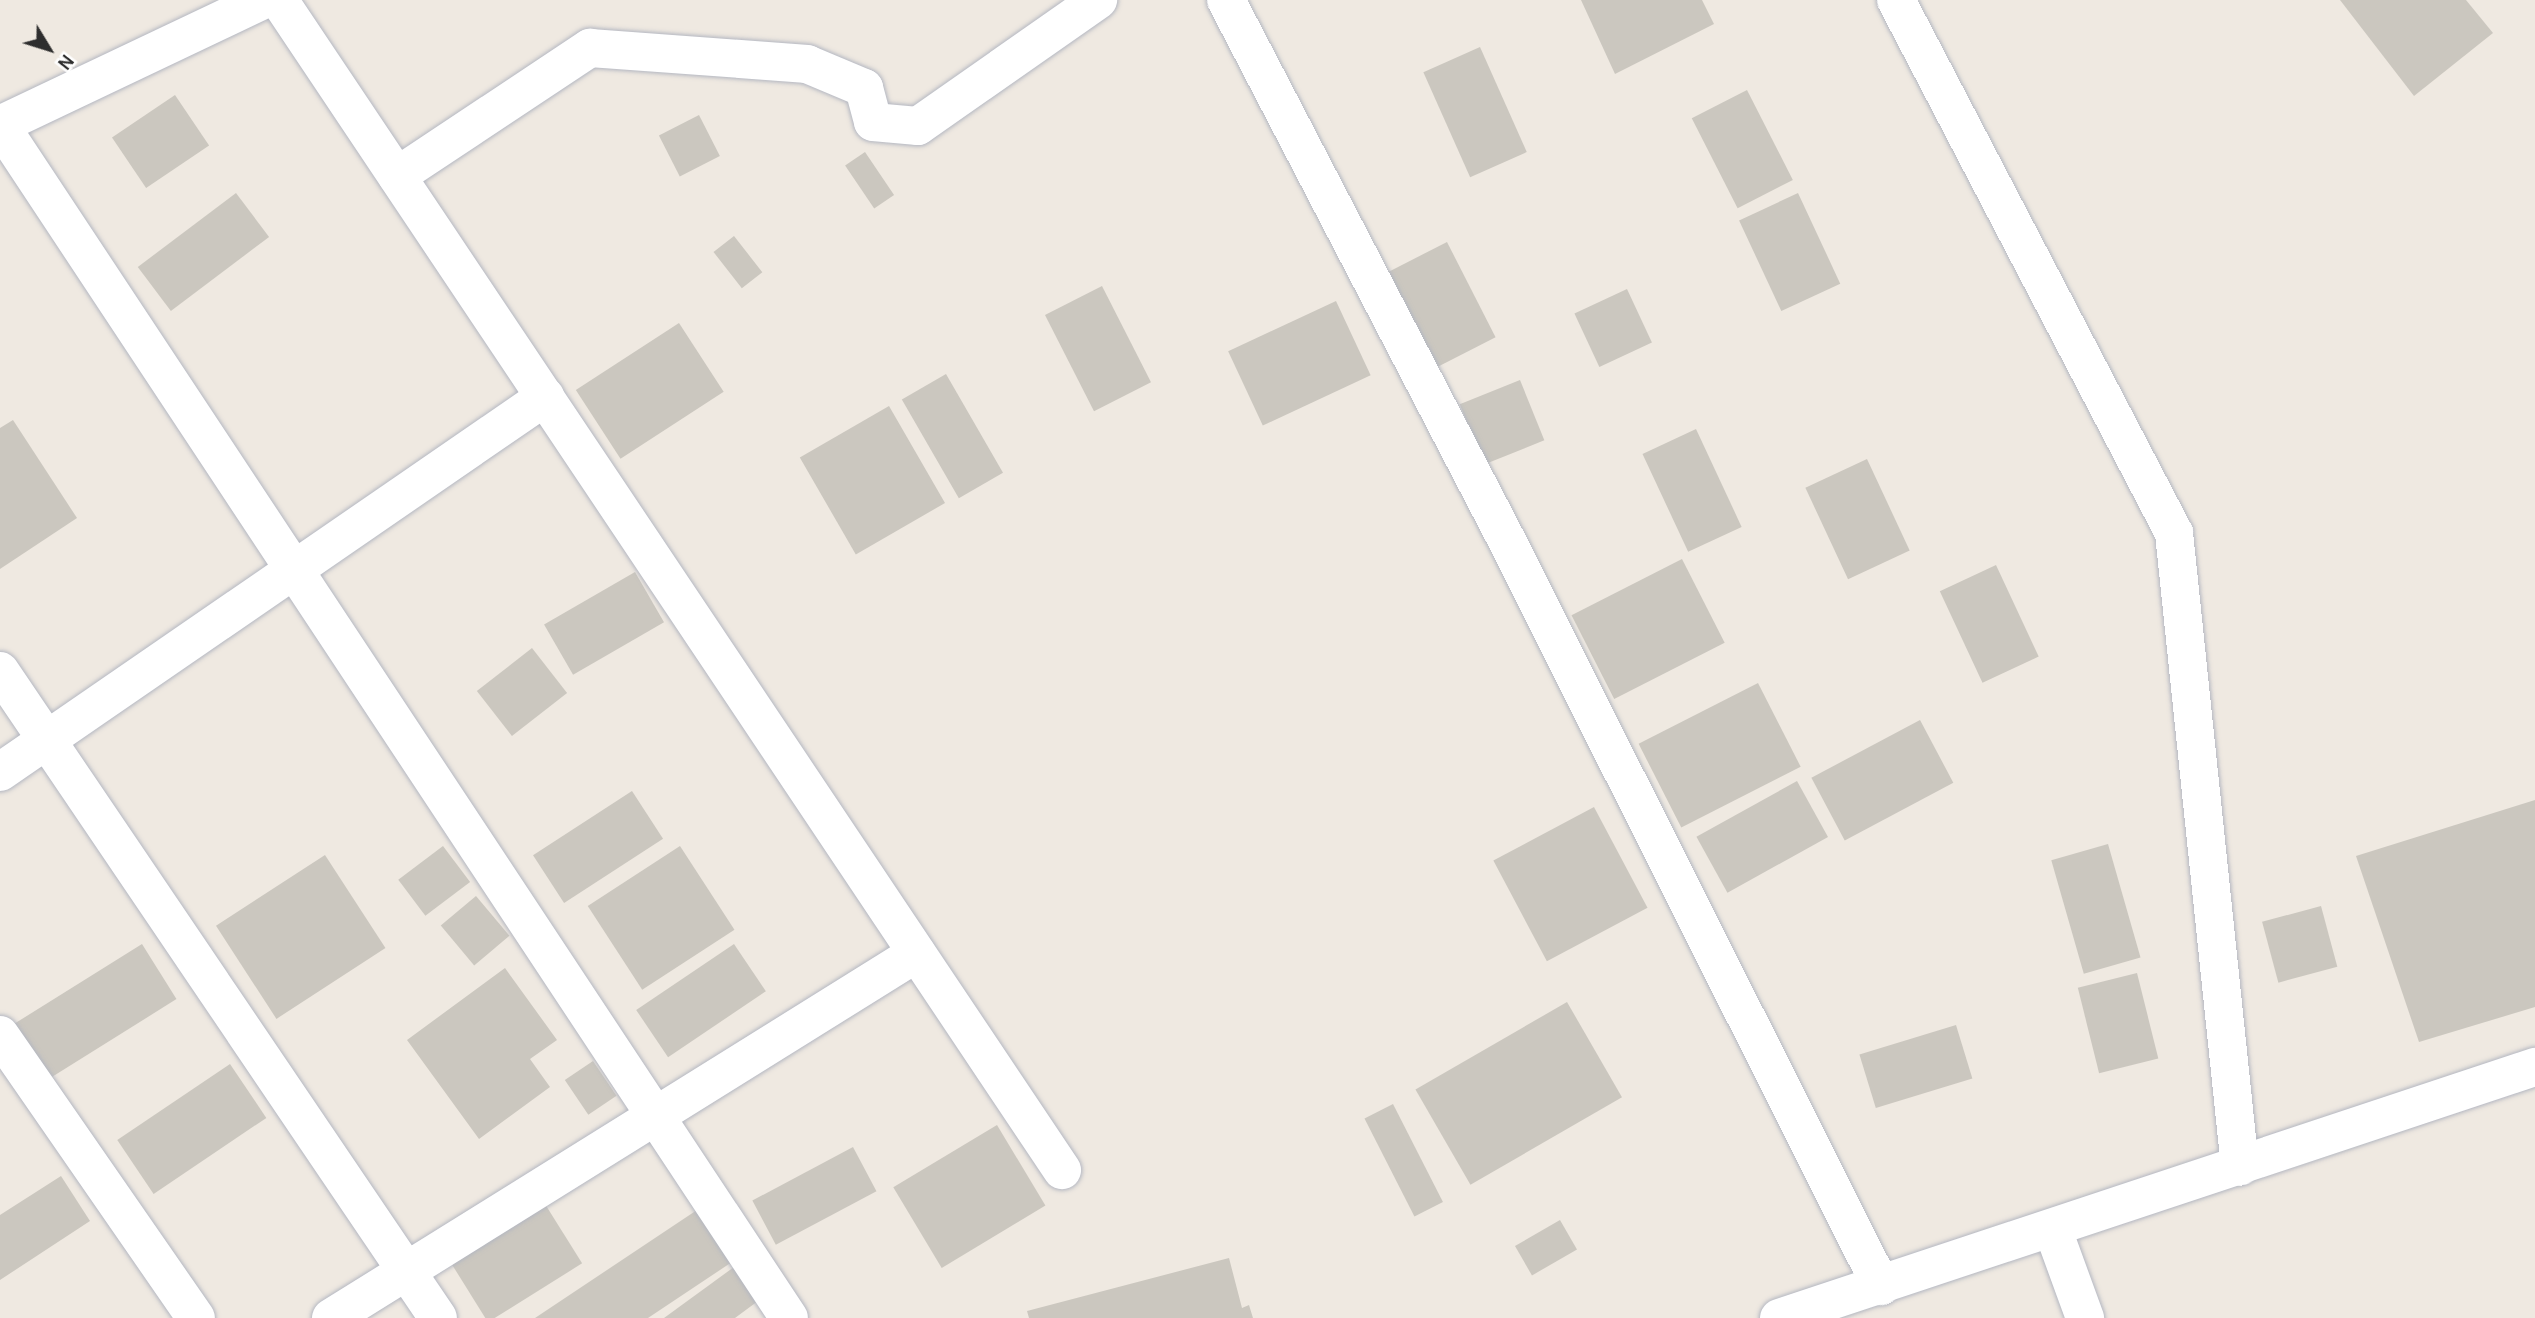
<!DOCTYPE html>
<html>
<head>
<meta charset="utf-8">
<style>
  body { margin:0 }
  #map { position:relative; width:2535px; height:1318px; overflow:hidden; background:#efe9e1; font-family:Karla,sans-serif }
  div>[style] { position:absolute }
  .building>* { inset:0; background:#cbc7bf; transform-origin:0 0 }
  .roads { filter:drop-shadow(0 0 2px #b4b7c1) drop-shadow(0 0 2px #b4b7c1) }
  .minor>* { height:38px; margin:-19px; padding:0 19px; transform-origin:19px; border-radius:19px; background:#fff }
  span { translate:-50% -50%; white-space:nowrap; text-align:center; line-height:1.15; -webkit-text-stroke:5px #fff; paint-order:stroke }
  .north { position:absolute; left:14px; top:14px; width:70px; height:70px; -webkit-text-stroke:5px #fff; paint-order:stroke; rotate:128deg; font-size:19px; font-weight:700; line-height:28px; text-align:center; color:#2e2e2e }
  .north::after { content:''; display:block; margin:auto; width:24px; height:32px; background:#2e2e2e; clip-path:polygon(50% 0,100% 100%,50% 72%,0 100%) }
</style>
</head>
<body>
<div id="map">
  <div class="building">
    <i style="clip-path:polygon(1581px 0,1702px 0,1714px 24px,1615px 74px)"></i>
    <i style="clip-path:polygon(2340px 0,2466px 0,2493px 33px,2414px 96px)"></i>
    <i style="left:1480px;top:47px;width:115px;height:62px;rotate:66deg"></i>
    <i style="left:1747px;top:90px;width:101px;height:62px;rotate:63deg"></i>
    <i style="left:175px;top:95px;width:61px;height:76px;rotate:56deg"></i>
    <i style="left:699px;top:115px;width:46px;height:45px;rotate:63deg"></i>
    <i style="left:865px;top:152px;width:52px;height:24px;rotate:56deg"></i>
    <i style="left:236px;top:193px;width:55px;height:123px;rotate:53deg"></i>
    <i style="left:1798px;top:193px;width:100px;height:65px;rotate:65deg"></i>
    <i style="left:734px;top:236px;width:46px;height:26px;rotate:52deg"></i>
    <i style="left:1447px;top:242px;width:107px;height:67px;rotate:63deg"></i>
    <i style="left:1102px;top:286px;width:108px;height:64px;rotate:63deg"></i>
    <i style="left:1627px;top:289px;width:59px;height:58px;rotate:65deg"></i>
    <i style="left:1336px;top:301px;width:82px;height:119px;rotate:65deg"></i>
    <i style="left:679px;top:323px;width:82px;height:123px;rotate:57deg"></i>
    <i style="left:946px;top:374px;width:114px;height:51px;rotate:60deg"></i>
    <i style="left:1520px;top:380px;width:65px;height:65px;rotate:68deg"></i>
    <i style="left:889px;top:406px;width:112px;height:103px;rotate:60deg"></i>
    <i style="clip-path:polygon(13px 420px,77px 518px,0 569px,0 428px)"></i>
    <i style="left:1696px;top:429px;width:108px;height:59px;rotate:65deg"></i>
    <i style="left:1867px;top:459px;width:101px;height:68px;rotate:65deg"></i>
    <i style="left:1682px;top:559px;width:94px;height:124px;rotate:63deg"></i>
    <i style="left:1996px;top:565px;width:101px;height:62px;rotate:65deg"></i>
    <i style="left:635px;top:572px;width:58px;height:105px;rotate:60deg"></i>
    <i style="left:532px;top:648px;width:57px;height:70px;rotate:52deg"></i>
    <i style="left:1758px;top:683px;width:94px;height:134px;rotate:63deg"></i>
    <i style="left:1920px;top:720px;width:71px;height:123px;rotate:62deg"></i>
    <i style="left:1797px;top:781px;width:64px;height:115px;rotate:61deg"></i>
    <i style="left:632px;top:791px;width:57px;height:118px;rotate:57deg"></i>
    <i style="clip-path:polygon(2535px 800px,2535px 1007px,2419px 1042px,2356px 856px)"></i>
    <i style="left:1594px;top:807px;width:114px;height:114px;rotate:62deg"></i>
    <i style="left:2108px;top:844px;width:118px;height:59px;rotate:74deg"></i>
    <i style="left:443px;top:846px;width:45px;height:56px;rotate:53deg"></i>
    <i style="left:680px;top:846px;width:100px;height:110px;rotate:57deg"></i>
    <i style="left:325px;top:855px;width:111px;height:130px;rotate:57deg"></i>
    <i style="left:476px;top:896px;width:52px;height:46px;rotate:50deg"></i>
    <i style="left:2321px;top:906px;width:63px;height:61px;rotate:75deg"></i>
    <i style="left:142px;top:944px;width:65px;height:154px;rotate:58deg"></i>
    <i style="left:734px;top:944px;width:57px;height:118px;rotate:56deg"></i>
    <i style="clip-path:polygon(505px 968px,557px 1040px,530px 1059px,550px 1087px,479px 1139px,407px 1040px)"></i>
    <i style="left:2137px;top:973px;width:88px;height:61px;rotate:76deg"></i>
    <i style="left:1567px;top:1002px;width:110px;height:175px;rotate:60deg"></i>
    <i style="left:1956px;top:1025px;width:56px;height:101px;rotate:73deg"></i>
    <i style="left:593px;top:1061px;width:42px;height:34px;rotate:56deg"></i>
    <i style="left:230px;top:1064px;width:65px;height:136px;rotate:56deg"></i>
    <i style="left:1393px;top:1104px;width:110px;height:32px;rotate:63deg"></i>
    <i style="left:997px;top:1125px;width:94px;height:121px;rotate:59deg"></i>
    <i style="left:853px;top:1147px;width:50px;height:114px;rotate:62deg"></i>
    <i style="clip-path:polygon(61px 1176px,90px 1221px,0 1280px,0 1215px)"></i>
    <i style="left:545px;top:1204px;width:70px;height:111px;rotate:58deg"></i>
    <i style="clip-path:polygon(700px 1208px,735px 1260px,648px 1318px,535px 1318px)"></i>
    <i style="left:1560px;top:1220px;width:34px;height:52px;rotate:60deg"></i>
    <i style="clip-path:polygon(1229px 1258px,1242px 1308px,1249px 1305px,1253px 1318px,1029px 1318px,1027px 1311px)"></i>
    <i style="clip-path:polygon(734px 1267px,758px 1301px,735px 1318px,664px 1318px)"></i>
  </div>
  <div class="roads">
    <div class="minor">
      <i style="left:279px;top:0;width:1408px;rotate:56.21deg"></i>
      <i style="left:1226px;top:0;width:598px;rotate:62.54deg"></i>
      <i style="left:1502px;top:531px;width:845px;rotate:63.34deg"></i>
      <i style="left:1896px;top:0;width:601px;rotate:62.45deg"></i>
      <i style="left:2174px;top:533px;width:637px;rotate:84.06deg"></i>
      <i style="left:0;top:125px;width:1430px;rotate:56.52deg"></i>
      <i style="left:0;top:125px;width:291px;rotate:-25.4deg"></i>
      <i style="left:397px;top:176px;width:232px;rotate:-33.6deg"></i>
      <i style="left:590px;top:48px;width:218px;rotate:4.2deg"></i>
      <i style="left:807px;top:64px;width:62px;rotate:22.8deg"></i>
      <i style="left:864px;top:88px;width:35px;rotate:75deg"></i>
      <i style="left:873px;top:122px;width:45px;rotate:5.1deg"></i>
      <i style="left:918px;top:126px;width:220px;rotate:-35deg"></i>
      <i style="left:0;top:671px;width:781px;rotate:55.9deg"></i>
      <i style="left:0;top:772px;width:662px;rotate:-34.53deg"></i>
      <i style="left:0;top:1035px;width:344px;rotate:55.3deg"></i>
      <i style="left:2053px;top:1230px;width:94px;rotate:70deg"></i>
      <i style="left:331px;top:1318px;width:690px;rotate:-31.92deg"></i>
      <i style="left:1779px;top:1318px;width:797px;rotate:-18.37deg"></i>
    </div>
  </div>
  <div class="north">N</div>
</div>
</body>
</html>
